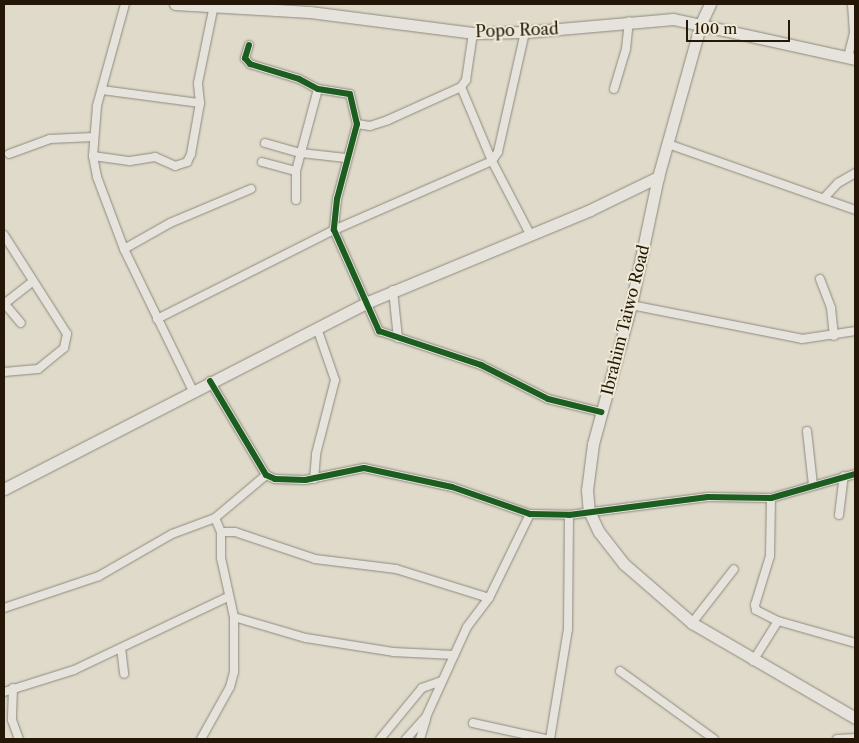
<!DOCTYPE html>
<html>
<head>
<meta charset="utf-8">
<style>
  body { margin:0 }
  #map { position:relative; width:859px; height:743px; overflow:hidden; background:#dfdac9; font-family:"Libre Caslon Text",serif }
  div>[style] { position:absolute }
  .roads { filter:drop-shadow(0 0 1px #8e897e) drop-shadow(0 0 1px #8e897e) }
  .street>* { height:8px; margin:-4px; padding:0 4px; transform-origin:4px; border-radius:4px; background:#e6e3dc }
  .secondary>* { height:11px; margin:-5.5px; padding:0 5.5px; transform-origin:5.5px; border-radius:5.5px; background:#e6e3dc }
  .cycleway>* { height:6px; margin:-3px; padding:0 3px; transform-origin:3px; border-radius:3px; background:#1b5e20 }
  span { translate:-50% -50%; white-space:nowrap; text-align:center; line-height:1.15; -webkit-text-stroke:4px #efead7; paint-order:stroke }
  .street-label { font-size:16px; color:#241707 }
  .frame { position:absolute; inset:0; border:5px solid #241707; pointer-events:none }
  .scale { position:absolute; left:686px; top:20px; width:104px; height:22px; box-sizing:border-box; border:2px solid #241707; border-top:0; padding-left:6px; font-size:15px; line-height:18px; white-space:nowrap; color:#241707; -webkit-text-stroke:4px #efead7; paint-order:stroke }
</style>
</head>
<body>
<div id="map">
  <div class="roads">
    <div class="street">
      <i style="left:125px;top:4px;width:106px;rotate:105.4deg"></i>
      <i style="left:97px;top:106px;width:50px;rotate:94.6deg"></i>
      <i style="left:93px;top:156px;width:21px;rotate:79deg"></i>
      <i style="left:97px;top:177px;width:77px;rotate:69.4deg"></i>
      <i style="left:124px;top:249px;width:156px;rotate:64.1deg"></i>
      <i style="left:525px;top:32px;width:123px;rotate:102.7deg"></i>
      <i style="left:498px;top:152px;width:11px;rotate:124deg"></i>
      <i style="left:492px;top:161px;width:82px;rotate:62.5deg"></i>
      <i style="left:249px;top:45px;width:14px;rotate:107deg"></i>
      <i style="left:245px;top:58px;width:8px;rotate:50deg"></i>
      <i style="left:250px;top:64px;width:51px;rotate:17deg"></i>
      <i style="left:299px;top:79px;width:21px;rotate:28deg"></i>
      <i style="left:318px;top:89px;width:32px;rotate:9deg"></i>
      <i style="left:350px;top:94px;width:31px;rotate:77deg"></i>
      <i style="left:357px;top:124px;width:78px;rotate:104.9deg"></i>
      <i style="left:337px;top:199px;width:31px;rotate:96deg"></i>
      <i style="left:334px;top:230px;width:111px;rotate:66deg"></i>
      <i style="left:379px;top:331px;width:108px;rotate:18.4deg"></i>
      <i style="left:481px;top:365px;width:75px;rotate:26.9deg"></i>
      <i style="left:548px;top:399px;width:55px;rotate:13.8deg"></i>
      <i style="left:848px;top:57px;width:25px;rotate:-76deg"></i>
      <i style="left:854px;top:33px;width:29px;rotate:-94deg"></i>
      <i style="left:614px;top:89px;width:42px;rotate:-73.3deg"></i>
      <i style="left:626px;top:49px;width:28px;rotate:-84deg"></i>
      <i style="left:102px;top:90px;width:99px;rotate:7.6deg"></i>
      <i style="left:357px;top:124px;width:13px;rotate:9deg"></i>
      <i style="left:370px;top:126px;width:19px;rotate:-18deg"></i>
      <i style="left:388px;top:120px;width:80px;rotate:-24.3deg"></i>
      <i style="left:461px;top:87px;width:9px;rotate:-54deg"></i>
      <i style="left:466px;top:80px;width:48px;rotate:-81.5deg"></i>
      <i style="left:265px;top:143px;width:37px;rotate:16deg"></i>
      <i style="left:301px;top:153px;width:45px;rotate:6.3deg"></i>
      <i style="left:668px;top:144px;width:198px;rotate:19.4deg"></i>
      <i style="left:9px;top:154px;width:44px;rotate:-20.1deg"></i>
      <i style="left:50px;top:139px;width:43px;rotate:-2.7deg"></i>
      <i style="left:93px;top:156px;width:37px;rotate:8deg"></i>
      <i style="left:130px;top:161px;width:25px;rotate:-9deg"></i>
      <i style="left:155px;top:157px;width:22px;rotate:24deg"></i>
      <i style="left:175px;top:166px;width:13px;rotate:-18deg"></i>
      <i style="left:187px;top:162px;width:9px;rotate:-63deg"></i>
      <i style="left:191px;top:154px;width:52px;rotate:-80deg"></i>
      <i style="left:200px;top:103px;width:20px;rotate:-96deg"></i>
      <i style="left:198px;top:83px;width:80px;rotate:-78.4deg"></i>
      <i style="left:262px;top:162px;width:35px;rotate:15deg"></i>
      <i style="left:824px;top:198px;width:21px;rotate:-47deg"></i>
      <i style="left:838px;top:183px;width:20px;rotate:-30deg"></i>
      <i style="left:296px;top:200px;width:29px;rotate:-90deg"></i>
      <i style="left:296px;top:171px;width:85px;rotate:-75deg"></i>
      <i style="left:4px;top:235px;width:117px;rotate:57.5deg"></i>
      <i style="left:67px;top:334px;width:14px;rotate:102deg"></i>
      <i style="left:64px;top:348px;width:33px;rotate:141deg"></i>
      <i style="left:38px;top:369px;width:34px;rotate:175deg"></i>
      <i style="left:124px;top:249px;width:53px;rotate:-29.5deg"></i>
      <i style="left:170px;top:223px;width:88px;rotate:-22.8deg"></i>
      <i style="left:820px;top:279px;width:31px;rotate:69deg"></i>
      <i style="left:831px;top:308px;width:28px;rotate:84deg"></i>
      <i style="left:393px;top:290px;width:48px;rotate:84.1deg"></i>
      <i style="left:4px;top:303px;width:26px;rotate:50deg"></i>
      <i style="left:4px;top:304px;width:37px;rotate:-38deg"></i>
      <i style="left:631px;top:305px;width:174px;rotate:11.2deg"></i>
      <i style="left:802px;top:339px;width:54px;rotate:-8.6deg"></i>
      <i style="left:157px;top:319px;width:198px;rotate:-26.7deg"></i>
      <i style="left:334px;top:230px;width:172px;rotate:-23.6deg"></i>
      <i style="left:492px;top:161px;width:80px;rotate:-112.7deg"></i>
      <i style="left:210px;top:381px;width:109px;rotate:59.2deg"></i>
      <i style="left:266px;top:475px;width:10px;rotate:24deg"></i>
      <i style="left:275px;top:479px;width:30px;rotate:2deg"></i>
      <i style="left:305px;top:480px;width:60px;rotate:-11.5deg"></i>
      <i style="left:364px;top:468px;width:90px;rotate:12.2deg"></i>
      <i style="left:452px;top:487px;width:83px;rotate:19.1deg"></i>
      <i style="left:530px;top:514px;width:39px;rotate:1deg"></i>
      <i style="left:569px;top:515px;width:140px;rotate:-7.4deg"></i>
      <i style="left:708px;top:497px;width:63px;rotate:0.9deg"></i>
      <i style="left:771px;top:498px;width:87px;rotate:-15.9deg"></i>
      <i style="left:807px;top:431px;width:54px;rotate:83.7deg"></i>
      <i style="left:314px;top:479px;width:25px;rotate:-85deg"></i>
      <i style="left:316px;top:454px;width:76px;rotate:-75.6deg"></i>
      <i style="left:335px;top:380px;width:55px;rotate:-109.1deg"></i>
      <i style="left:771px;top:498px;width:58px;rotate:91deg"></i>
      <i style="left:770px;top:556px;width:51px;rotate:107deg"></i>
      <i style="left:755px;top:605px;width:5px;rotate:79deg"></i>
      <i style="left:756px;top:610px;width:25px;rotate:27deg"></i>
      <i style="left:839px;top:515px;width:39px;rotate:-83deg"></i>
      <i style="left:221px;top:532px;width:14px"></i>
      <i style="left:235px;top:532px;width:84px;rotate:18.6deg"></i>
      <i style="left:315px;top:559px;width:82px;rotate:7deg"></i>
      <i style="left:396px;top:569px;width:97px;rotate:17.3deg"></i>
      <i style="left:4px;top:608px;width:100px;rotate:-18.6deg"></i>
      <i style="left:99px;top:576px;width:84px;rotate:-29.9deg"></i>
      <i style="left:172px;top:534px;width:46px;rotate:-20.4deg"></i>
      <i style="left:215px;top:518px;width:67px;rotate:-40.1deg"></i>
      <i style="left:234px;top:617px;width:75px;rotate:16.3deg"></i>
      <i style="left:306px;top:638px;width:88px;rotate:9.1deg"></i>
      <i style="left:393px;top:652px;width:61px;rotate:2.8deg"></i>
      <i style="left:692px;top:623px;width:68px;rotate:-52.1deg"></i>
      <i style="left:121px;top:648px;width:26px;rotate:83deg"></i>
      <i style="left:753px;top:661px;width:47px;rotate:-58deg"></i>
      <i style="left:778px;top:621px;width:80px;rotate:15.9deg"></i>
      <i style="left:620px;top:671px;width:116px;rotate:35.9deg"></i>
      <i style="left:13px;top:688px;width:32px;rotate:92deg"></i>
      <i style="left:12px;top:720px;width:20px;rotate:70deg"></i>
      <i style="left:4px;top:692px;width:73px;rotate:-17.4deg"></i>
      <i style="left:74px;top:670px;width:170px;rotate:-25.4deg"></i>
      <i style="left:473px;top:723px;width:75px;rotate:12.4deg"></i>
      <i style="left:201px;top:739px;width:60px;rotate:-60.9deg"></i>
      <i style="left:230px;top:687px;width:16px;rotate:-75deg"></i>
      <i style="left:234px;top:672px;width:55px;rotate:-90deg"></i>
      <i style="left:234px;top:617px;width:60px;rotate:-102.4deg"></i>
      <i style="left:221px;top:558px;width:26px;rotate:-90deg"></i>
      <i style="left:221px;top:532px;width:15px;rotate:-113deg"></i>
      <i style="left:380px;top:739px;width:66px;rotate:-50.5deg"></i>
      <i style="left:422px;top:688px;width:20px;rotate:-20deg"></i>
      <i style="left:406px;top:739px;width:30px;rotate:-48deg"></i>
      <i style="left:426px;top:717px;width:99px;rotate:-65.5deg"></i>
      <i style="left:467px;top:627px;width:36px;rotate:-53deg"></i>
      <i style="left:489px;top:598px;width:93px;rotate:-64deg"></i>
      <i style="left:420px;top:739px;width:21px;rotate:-73deg"></i>
      <i style="left:550px;top:739px;width:111px;rotate:-80.7deg"></i>
      <i style="left:568px;top:629px;width:114px;rotate:-89.5deg"></i>
      <i style="left:837px;top:739px;width:18px;rotate:-3deg"></i>
    </div>
    <div class="secondary">
      <i style="left:175px;top:4px;width:135px;rotate:3.4deg"></i>
      <i style="left:310px;top:12px;width:164px;rotate:7.3deg"></i>
      <i style="left:473px;top:33px;width:52px;rotate:-1.1deg"></i>
      <i style="left:525px;top:32px;width:149px;rotate:-5deg"></i>
      <i style="left:673px;top:19px;width:186px;rotate:12.4deg"></i>
      <i style="left:710px;top:4px;width:21px;rotate:115deg"></i>
      <i style="left:701px;top:23px;width:160px;rotate:105.6deg"></i>
      <i style="left:658px;top:177px;width:131px;rotate:101.9deg"></i>
      <i style="left:631px;top:305px;width:144px;rotate:105.3deg"></i>
      <i style="left:593px;top:444px;width:46px;rotate:97.4deg"></i>
      <i style="left:587px;top:490px;width:21px;rotate:85deg"></i>
      <i style="left:589px;top:511px;width:23px;rotate:65deg"></i>
      <i style="left:599px;top:532px;width:41px;rotate:52deg"></i>
      <i style="left:624px;top:564px;width:90px;rotate:40.9deg"></i>
      <i style="left:692px;top:623px;width:189px;rotate:30.2deg"></i>
      <i style="left:4px;top:489px;width:409px;rotate:-27.2deg"></i>
      <i style="left:368px;top:302px;width:240px;rotate:-22.5deg"></i>
      <i style="left:590px;top:210px;width:76px;rotate:-25.9deg"></i>
    </div>
  </div>
  <div class="cycleway">
    <i style="left:249px;top:45px;width:14px;rotate:107deg"></i>
    <i style="left:245px;top:58px;width:8px;rotate:50deg"></i>
    <i style="left:250px;top:64px;width:51px;rotate:17deg"></i>
    <i style="left:299px;top:79px;width:21px;rotate:28deg"></i>
    <i style="left:318px;top:89px;width:32px;rotate:9deg"></i>
    <i style="left:350px;top:94px;width:31px;rotate:77deg"></i>
    <i style="left:357px;top:124px;width:78px;rotate:104.9deg"></i>
    <i style="left:337px;top:199px;width:31px;rotate:96deg"></i>
    <i style="left:334px;top:230px;width:111px;rotate:66deg"></i>
    <i style="left:379px;top:331px;width:108px;rotate:18.4deg"></i>
    <i style="left:481px;top:365px;width:75px;rotate:26.9deg"></i>
    <i style="left:548px;top:399px;width:55px;rotate:13.8deg"></i>
    <i style="left:210px;top:381px;width:109px;rotate:59.2deg"></i>
    <i style="left:266px;top:475px;width:10px;rotate:24deg"></i>
    <i style="left:275px;top:479px;width:30px;rotate:2deg"></i>
    <i style="left:305px;top:480px;width:60px;rotate:-11.5deg"></i>
    <i style="left:364px;top:468px;width:90px;rotate:12.2deg"></i>
    <i style="left:452px;top:487px;width:83px;rotate:19.1deg"></i>
    <i style="left:530px;top:514px;width:39px;rotate:1deg"></i>
    <i style="left:569px;top:515px;width:140px;rotate:-7.4deg"></i>
    <i style="left:708px;top:497px;width:63px;rotate:0.9deg"></i>
    <i style="left:771px;top:498px;width:87px;rotate:-15.9deg"></i>
  </div>
  <div class="street-label">
    <span style="left:517px;top:30px;rotate:-2deg">Popo Road</span>
    <span style="left:625px;top:320px;rotate:-76deg">Ibrahim Taiwo Road</span>
  </div>
  <div class="frame"></div>
  <div class="scale">100 m</div>
</div>
</body>
</html>
